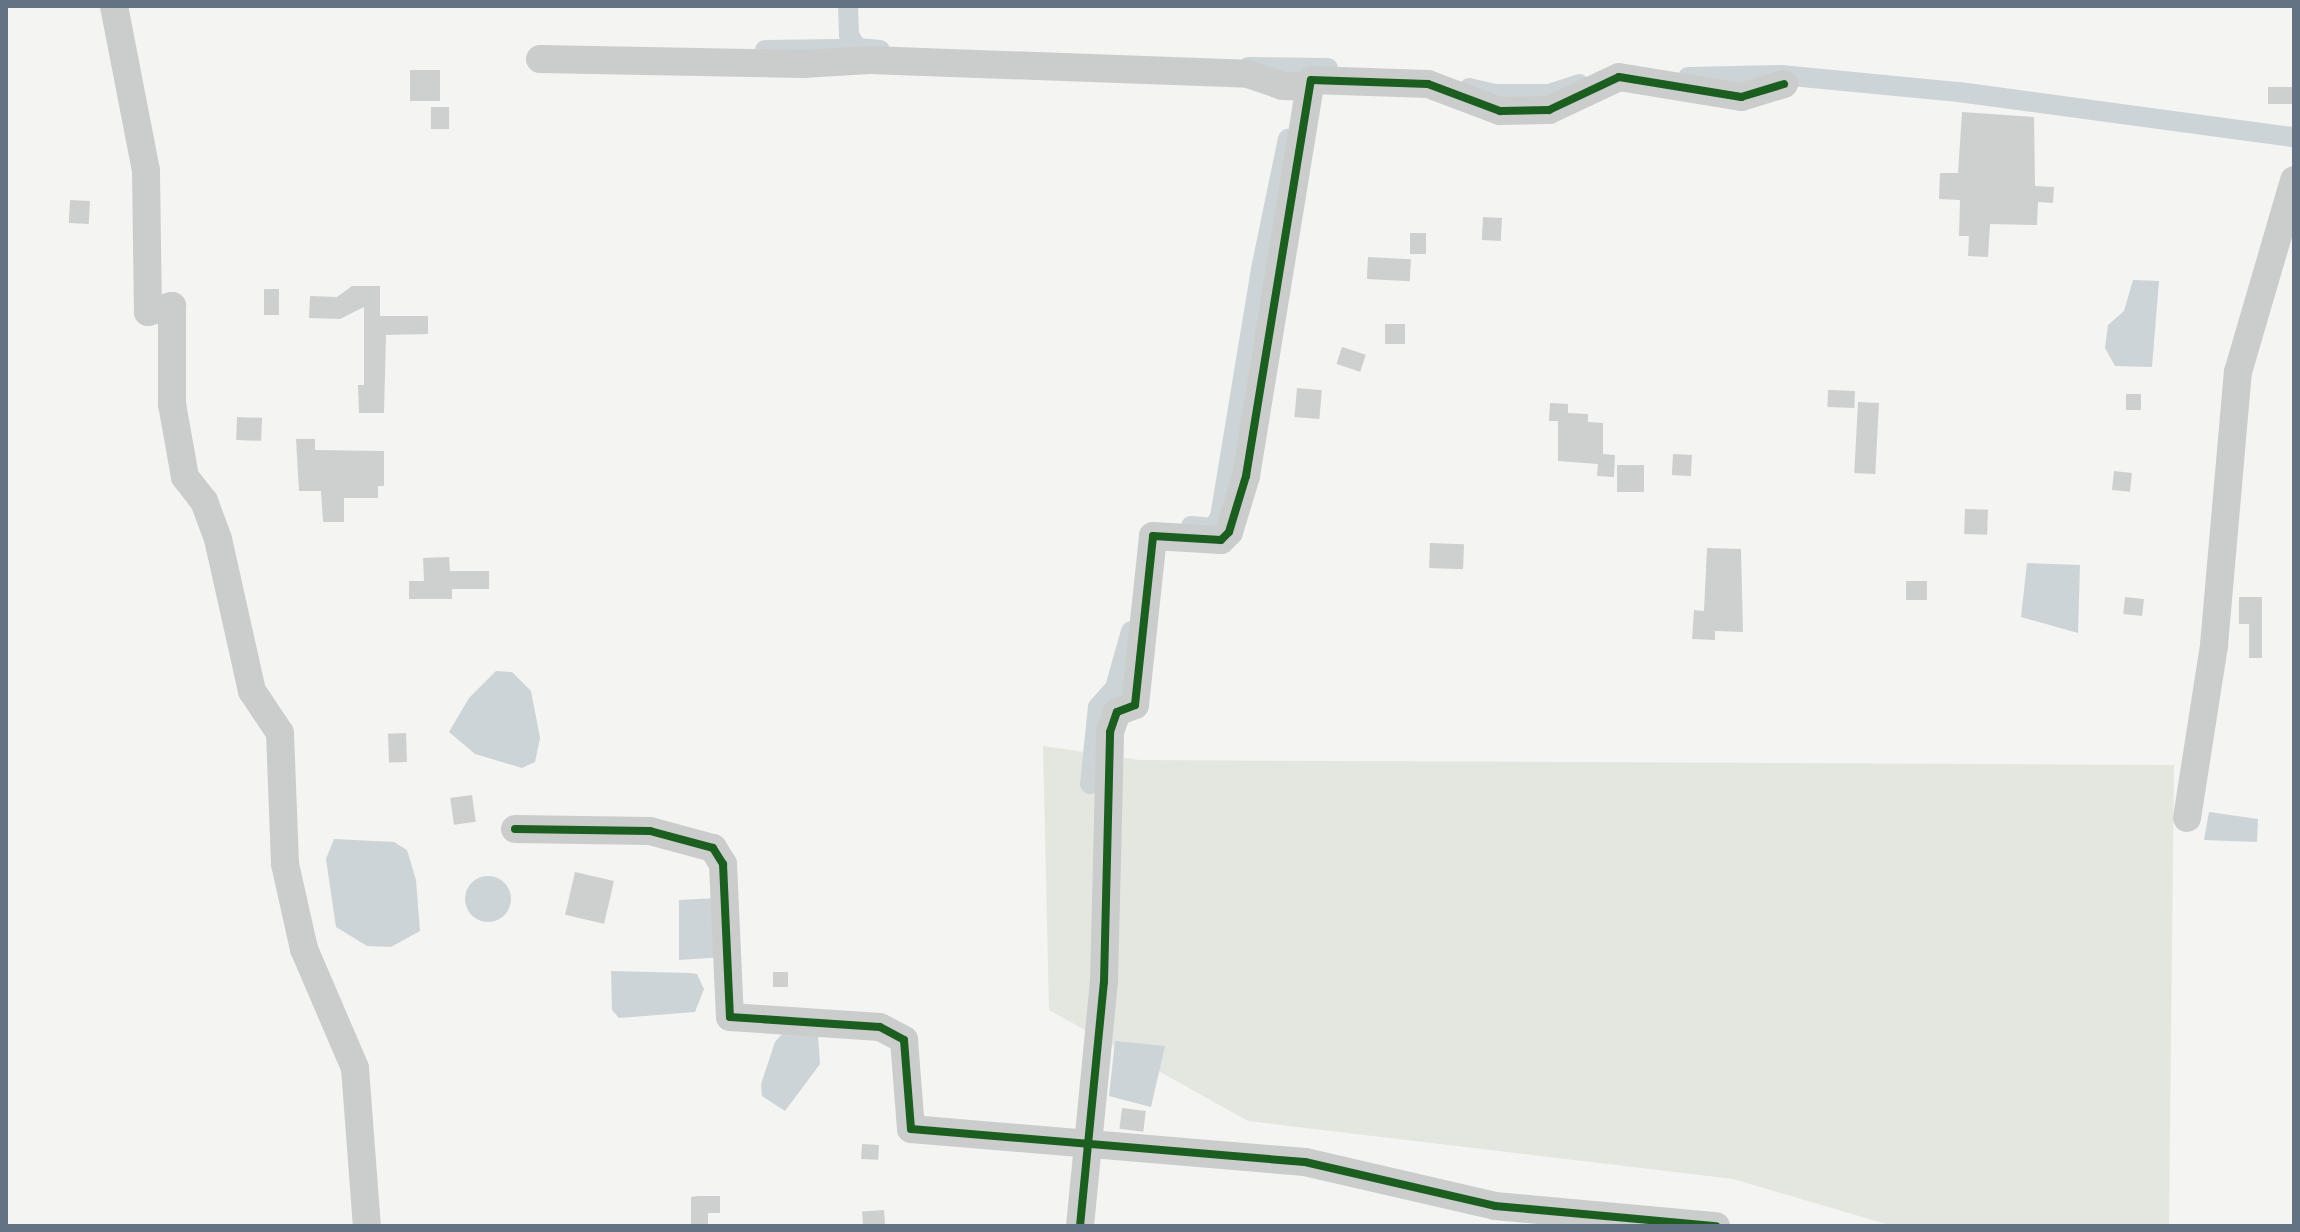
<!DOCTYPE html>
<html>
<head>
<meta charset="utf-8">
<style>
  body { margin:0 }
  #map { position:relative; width:2300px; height:1232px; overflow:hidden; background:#f4f4f2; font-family:"PT Sans Narrow",sans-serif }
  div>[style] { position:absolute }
  .green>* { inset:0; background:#e4e7e0 }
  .water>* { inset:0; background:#ccd4d7 }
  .round { border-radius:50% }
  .canal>* { height:20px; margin:-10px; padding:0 10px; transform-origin:10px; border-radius:10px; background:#ccd4d7 }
  .building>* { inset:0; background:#cecfcf; transform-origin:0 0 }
  .minor>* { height:28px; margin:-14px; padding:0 14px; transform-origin:14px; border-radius:14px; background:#cbcdcd }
  .cycleway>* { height:8px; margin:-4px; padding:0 4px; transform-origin:4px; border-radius:4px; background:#1b5e20 }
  span { translate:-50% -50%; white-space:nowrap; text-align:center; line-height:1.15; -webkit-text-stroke:8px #fff; paint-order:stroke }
  .frame { position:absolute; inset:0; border:8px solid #637384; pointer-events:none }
</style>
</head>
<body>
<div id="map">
  <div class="green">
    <i style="clip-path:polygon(1043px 746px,1140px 760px,2174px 765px,2169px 1226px,1893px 1226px,1733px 1179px,1248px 1121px,1049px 1010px)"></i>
  </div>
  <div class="water">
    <i style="clip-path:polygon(2133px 280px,2159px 281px,2152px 367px,2115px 366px,2105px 348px,2108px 325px,2124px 311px)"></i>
    <i style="clip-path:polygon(2027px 563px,2080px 565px,2078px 633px,2021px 617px)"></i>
    <i style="clip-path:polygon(496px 671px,512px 672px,531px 691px,540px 738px,535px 762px,522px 768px,475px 754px,449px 732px,469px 698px)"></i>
    <i style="clip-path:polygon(2209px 812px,2258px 819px,2257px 842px,2204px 840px)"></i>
    <i style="clip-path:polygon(334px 839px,394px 842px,407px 850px,416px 880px,420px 931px,391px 947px,367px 946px,336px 927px,326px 859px)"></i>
    <i class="round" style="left:465px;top:876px;width:46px;height:46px"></i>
    <i style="clip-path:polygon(717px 898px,724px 957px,679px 960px,679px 900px)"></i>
    <i style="clip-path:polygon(611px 971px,690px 973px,697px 974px,704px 989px,695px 1012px,619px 1018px,612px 1010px)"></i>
    <i style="clip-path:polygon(790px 1025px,818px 1035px,820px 1064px,785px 1111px,762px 1096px,761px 1084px,775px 1042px)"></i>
    <i style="clip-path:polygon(1115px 1041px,1165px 1046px,1151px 1107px,1109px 1096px)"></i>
  </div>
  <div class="canal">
    <i style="left:848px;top:6px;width:29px;rotate:88deg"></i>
    <i style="left:849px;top:35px;width:15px;rotate:58deg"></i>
    <i style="left:857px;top:48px;width:23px;rotate:5deg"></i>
    <i style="left:765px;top:50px;width:76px;rotate:-0.8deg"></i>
    <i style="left:1248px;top:67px;width:80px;rotate:0.7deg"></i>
    <i style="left:1688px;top:77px;width:93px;rotate:-1.2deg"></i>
    <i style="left:1781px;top:75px;width:179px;rotate:5.5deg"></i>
    <i style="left:1959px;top:92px;width:338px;rotate:7.7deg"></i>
    <i style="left:1469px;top:88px;width:28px;rotate:13deg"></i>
    <i style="left:1496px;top:94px;width:53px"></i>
    <i style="left:1549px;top:94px;width:32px;rotate:-18deg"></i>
    <i style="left:1191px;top:526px;width:22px;rotate:5deg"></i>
    <i style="left:1213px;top:528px;width:13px;rotate:-58deg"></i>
    <i style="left:1220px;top:517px;width:251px;rotate:-80.6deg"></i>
    <i style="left:1261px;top:269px;width:133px;rotate:-78.3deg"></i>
    <i style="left:1090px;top:784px;width:77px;rotate:-84.1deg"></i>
    <i style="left:1098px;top:707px;width:25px;rotate:-48deg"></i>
    <i style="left:1115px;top:688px;width:59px;rotate:-74.3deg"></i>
  </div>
  <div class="building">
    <i style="left:410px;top:70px;width:30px;height:31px"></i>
    <i style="left:2268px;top:87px;width:26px;height:17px"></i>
    <i style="left:431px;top:107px;width:18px;height:22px"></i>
    <i style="clip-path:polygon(1962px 112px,2034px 117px,2035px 186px,2054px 187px,2053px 203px,2038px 202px,2037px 225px,1990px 224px,1988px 257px,1968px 256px,1969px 236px,1959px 236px,1960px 200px,1939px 199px,1940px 173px,1958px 173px)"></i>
    <i style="left:70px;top:200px;width:20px;height:23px;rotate:3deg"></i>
    <i style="left:1483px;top:217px;width:19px;height:23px;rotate:3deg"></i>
    <i style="left:1426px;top:233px;width:21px;height:16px;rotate:90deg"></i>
    <i style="left:1368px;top:257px;width:43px;height:22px;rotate:3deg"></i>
    <i style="clip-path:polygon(352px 286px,380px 286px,380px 316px,428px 316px,428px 334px,386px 335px,384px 413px,359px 413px,358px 385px,364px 385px,364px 307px,340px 319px,309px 318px,310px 296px,337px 297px)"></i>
    <i style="left:264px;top:289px;width:15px;height:26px"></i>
    <i style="left:1385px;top:324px;width:20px;height:20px"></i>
    <i style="left:1342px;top:347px;width:25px;height:18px;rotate:18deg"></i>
    <i style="left:1297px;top:388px;width:25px;height:29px;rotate:5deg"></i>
    <i style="left:1828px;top:390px;width:27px;height:17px;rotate:2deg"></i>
    <i style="left:2126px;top:394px;width:15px;height:16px"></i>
    <i style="left:1858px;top:402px;width:21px;height:71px;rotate:3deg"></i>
    <i style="clip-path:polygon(1550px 403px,1568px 404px,1568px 413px,1588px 414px,1588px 422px,1603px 423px,1603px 454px,1615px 455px,1614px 477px,1597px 476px,1598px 464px,1558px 461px,1558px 421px,1549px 421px)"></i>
    <i style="left:237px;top:417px;width:25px;height:23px;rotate:2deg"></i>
    <i style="clip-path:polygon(296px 439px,315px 439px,315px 450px,384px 451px,384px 486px,378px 486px,378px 498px,344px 498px,344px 522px,323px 522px,321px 491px,299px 491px)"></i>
    <i style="left:1673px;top:454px;width:19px;height:21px;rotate:3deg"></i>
    <i style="left:1617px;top:465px;width:27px;height:27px"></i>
    <i style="left:2114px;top:471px;width:18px;height:19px;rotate:6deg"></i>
    <i style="left:1965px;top:509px;width:23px;height:25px;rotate:2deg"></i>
    <i style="left:1430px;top:543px;width:34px;height:25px;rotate:2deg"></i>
    <i style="clip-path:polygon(1707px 548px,1741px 549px,1743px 632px,1715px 631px,1715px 640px,1692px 639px,1694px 610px,1704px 611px)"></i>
    <i style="clip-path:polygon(449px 557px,450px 571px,489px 571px,489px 589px,452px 589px,452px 599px,409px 599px,409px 581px,424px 581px,423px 558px)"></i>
    <i style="left:1906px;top:581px;width:21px;height:19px"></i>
    <i style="left:2125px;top:597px;width:19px;height:17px;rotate:6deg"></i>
    <i style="clip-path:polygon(2239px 597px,2262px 597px,2262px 658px,2249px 658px,2249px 624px,2239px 624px)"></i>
    <i style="left:406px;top:733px;width:29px;height:18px;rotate:88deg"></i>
    <i style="left:472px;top:795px;width:27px;height:22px;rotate:82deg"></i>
    <i style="left:575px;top:872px;width:40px;height:44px;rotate:13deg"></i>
    <i style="left:773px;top:972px;width:15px;height:15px"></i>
    <i style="left:1122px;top:1108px;width:24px;height:21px;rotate:7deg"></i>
    <i style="left:862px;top:1144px;width:17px;height:15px;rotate:3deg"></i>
    <i style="clip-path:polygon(698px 1196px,720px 1196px,720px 1213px,708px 1213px,708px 1226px,691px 1226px,691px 1197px)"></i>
    <i style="left:884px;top:1210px;width:16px;height:22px;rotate:86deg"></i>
  </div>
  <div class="minor">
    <i style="left:114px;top:6px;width:168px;rotate:79deg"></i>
    <i style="left:146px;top:171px;width:141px;rotate:89.2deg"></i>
    <i style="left:148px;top:312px;width:25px;rotate:-14deg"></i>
    <i style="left:172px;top:306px;width:98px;rotate:90deg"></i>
    <i style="left:172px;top:404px;width:74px;rotate:79.9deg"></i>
    <i style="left:185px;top:477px;width:31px;rotate:52deg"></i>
    <i style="left:204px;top:501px;width:40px;rotate:69.8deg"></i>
    <i style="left:218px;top:539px;width:156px;rotate:77.4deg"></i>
    <i style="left:252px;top:691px;width:50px;rotate:56.3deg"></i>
    <i style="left:280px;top:733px;width:131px;rotate:87.8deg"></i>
    <i style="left:285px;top:864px;width:87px;rotate:77.4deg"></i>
    <i style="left:304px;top:949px;width:129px;rotate:66.8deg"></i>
    <i style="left:355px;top:1068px;width:158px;rotate:85.7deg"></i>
    <i style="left:540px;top:59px;width:263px;rotate:1.1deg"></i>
    <i style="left:803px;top:64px;width:67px;rotate:-3.4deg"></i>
    <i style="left:870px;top:60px;width:378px;rotate:2.1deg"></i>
    <i style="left:1248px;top:74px;width:36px;rotate:19deg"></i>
    <i style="left:1282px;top:86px;width:28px;rotate:2deg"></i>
    <i style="left:2187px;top:818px;width:175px;rotate:-81.1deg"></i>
    <i style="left:2214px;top:645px;width:274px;rotate:-85deg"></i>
    <i style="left:2238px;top:372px;width:200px;rotate:-73.7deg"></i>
    <i style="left:515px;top:829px;width:135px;rotate:0.8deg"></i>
    <i style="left:650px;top:831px;width:65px;rotate:15.1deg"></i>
    <i style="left:713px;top:848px;width:19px;rotate:58deg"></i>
    <i style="left:723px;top:864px;width:153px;rotate:87.4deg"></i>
    <i style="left:730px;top:1017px;width:150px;rotate:3.8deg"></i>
    <i style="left:880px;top:1027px;width:27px;rotate:28deg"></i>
    <i style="left:904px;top:1040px;width:89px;rotate:85.5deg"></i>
    <i style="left:911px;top:1129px;width:395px;rotate:4.8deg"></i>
    <i style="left:1305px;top:1162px;width:195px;rotate:13deg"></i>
    <i style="left:1495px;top:1206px;width:222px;rotate:5.2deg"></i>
    <i style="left:1080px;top:1226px;width:245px;rotate:-84.4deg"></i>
    <i style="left:1104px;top:982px;width:250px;rotate:-88.6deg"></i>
    <i style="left:1110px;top:732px;width:21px;rotate:-71deg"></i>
    <i style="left:1117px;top:712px;width:19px;rotate:-21deg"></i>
    <i style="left:1135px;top:705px;width:170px;rotate:-83.9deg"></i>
    <i style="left:1153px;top:536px;width:68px;rotate:3.4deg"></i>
    <i style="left:1221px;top:540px;width:11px;rotate:-45deg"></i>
    <i style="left:1229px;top:532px;width:59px;rotate:-73.1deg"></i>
    <i style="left:1246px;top:476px;width:401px;rotate:-80.7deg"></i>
    <i style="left:1311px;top:80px;width:117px;rotate:2deg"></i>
    <i style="left:1428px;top:84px;width:77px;rotate:20.6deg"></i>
    <i style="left:1500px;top:111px;width:49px;rotate:-1.2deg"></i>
    <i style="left:1549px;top:110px;width:77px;rotate:-25.2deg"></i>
    <i style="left:1619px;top:77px;width:124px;rotate:9.3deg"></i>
    <i style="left:1741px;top:97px;width:45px;rotate:-16.8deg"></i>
  </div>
  <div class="cycleway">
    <i style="left:515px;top:829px;width:135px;rotate:0.8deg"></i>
    <i style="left:650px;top:831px;width:65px;rotate:15.1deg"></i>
    <i style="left:713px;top:848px;width:19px;rotate:58deg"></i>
    <i style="left:723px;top:864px;width:153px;rotate:87.4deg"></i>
    <i style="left:730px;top:1017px;width:150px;rotate:3.8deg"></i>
    <i style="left:880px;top:1027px;width:27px;rotate:28deg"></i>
    <i style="left:904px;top:1040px;width:89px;rotate:85.5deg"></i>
    <i style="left:911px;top:1129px;width:395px;rotate:4.8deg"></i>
    <i style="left:1305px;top:1162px;width:195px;rotate:13deg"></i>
    <i style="left:1495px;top:1206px;width:222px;rotate:5.2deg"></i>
    <i style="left:1080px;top:1226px;width:245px;rotate:-84.4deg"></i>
    <i style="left:1104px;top:982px;width:250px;rotate:-88.6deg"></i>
    <i style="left:1110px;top:732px;width:21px;rotate:-71deg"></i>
    <i style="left:1117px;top:712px;width:19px;rotate:-21deg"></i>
    <i style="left:1135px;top:705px;width:170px;rotate:-83.9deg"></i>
    <i style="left:1153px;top:536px;width:68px;rotate:3.4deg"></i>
    <i style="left:1221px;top:540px;width:11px;rotate:-45deg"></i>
    <i style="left:1229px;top:532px;width:59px;rotate:-73.1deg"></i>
    <i style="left:1246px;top:476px;width:401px;rotate:-80.7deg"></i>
    <i style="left:1311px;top:80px;width:117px;rotate:2deg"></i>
    <i style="left:1428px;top:84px;width:77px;rotate:20.6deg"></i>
    <i style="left:1500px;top:111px;width:49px;rotate:-1.2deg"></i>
    <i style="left:1549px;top:110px;width:77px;rotate:-25.2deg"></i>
    <i style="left:1619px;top:77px;width:124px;rotate:9.3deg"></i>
    <i style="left:1741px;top:97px;width:45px;rotate:-16.8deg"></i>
  </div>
  <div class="frame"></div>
</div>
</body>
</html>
